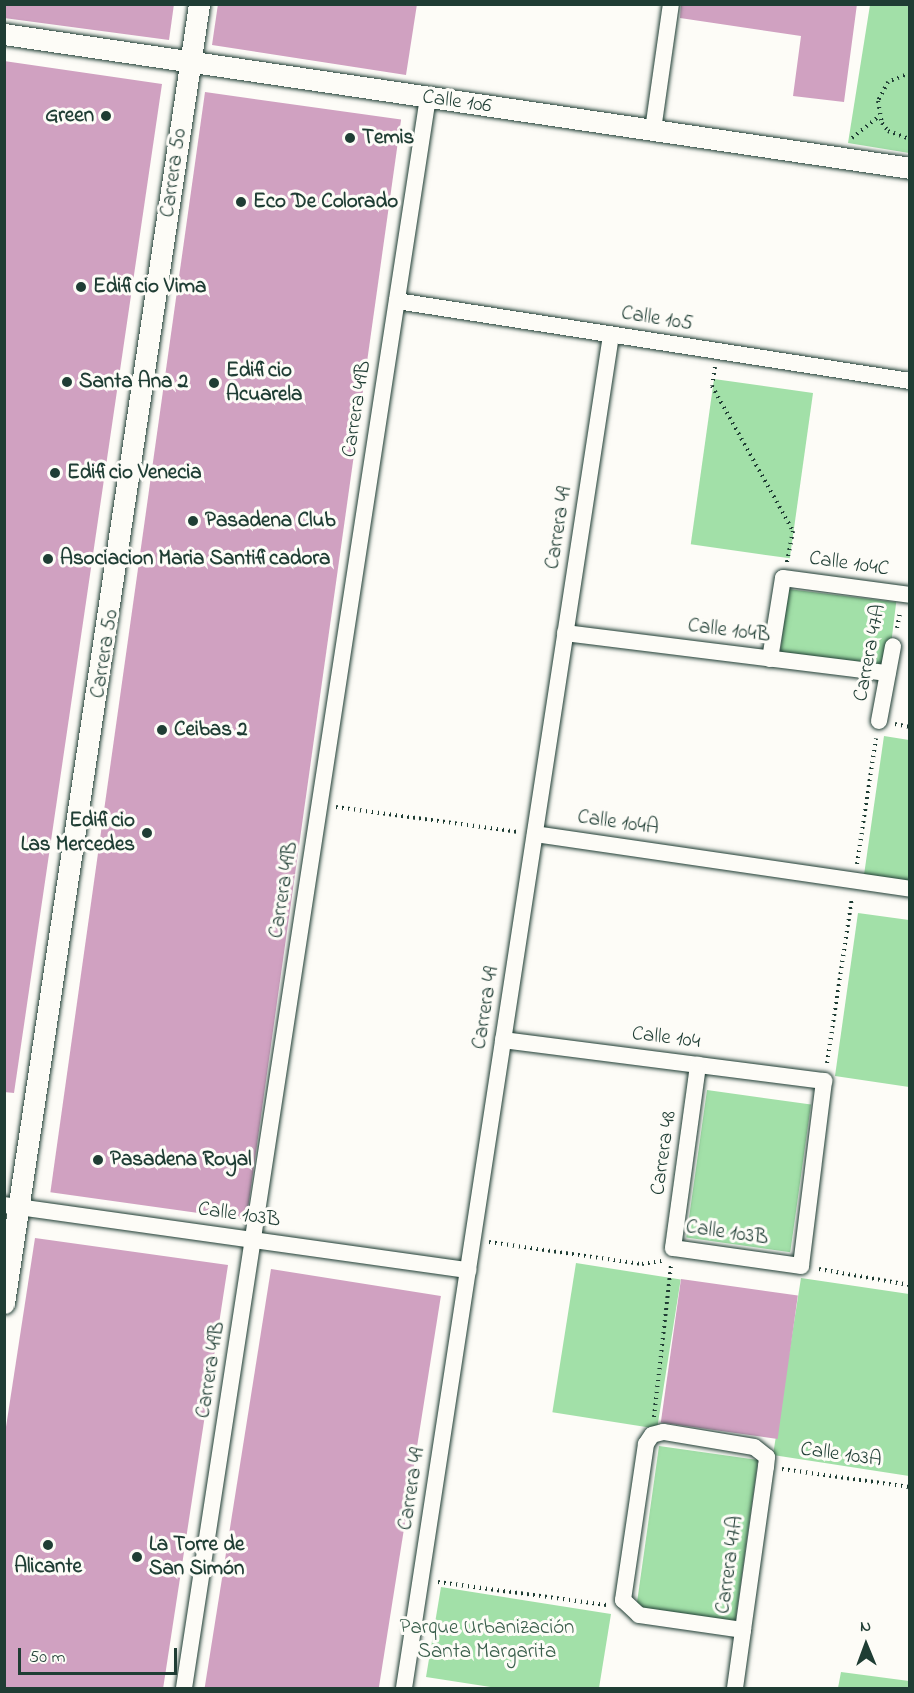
<!DOCTYPE html>
<html>
<head>
<meta charset="utf-8">
<style>
  body { margin:0 }
  #map { position:relative; width:914px; height:1693px; overflow:hidden; background:#fdfcf7; font-family:"Indie Flower",sans-serif }
  div>[style] { position:absolute }
  .green>* { inset:0; background:#a2e0a8; transform-origin:0 0 }
  .building>* { inset:0; background:#d0a1c1; transform-origin:0 0 }
  .path>* { height:4px; margin-top:-2px; transform-origin:0; background:repeating-linear-gradient(90deg,#1f3d34 0 1.5px,transparent 0 6px) }
  .roads { filter:drop-shadow(0 0 2px #1f3d34) drop-shadow(0 0 2px #1f3d34) }
  .minor>* { height:16px; margin:-8px; padding:0 8px; transform-origin:8px; border-radius:8px; background:#fdfcf7 }
  .tertiary>* { height:21px; margin:-10.5px; padding:0 10.5px; transform-origin:10.5px; border-radius:10.5px; background:#fdfcf7 }
  .dots>* { width:16px; height:16px; translate:-50% -50%; box-sizing:border-box; border:3px solid #fdfcf7; border-radius:50% }
  span { translate:-50% -50%; white-space:nowrap; text-align:center; line-height:1.15; -webkit-text-stroke:6px #fdfcf7; paint-order:stroke }
  .street-label { font-size:21px; color:#1f3d34 }
  .poi-label { font-size:21px; color:#1f3d34; font-weight:700 }
  .right { translate:-100% -50%; text-align:right }
  .left { translate:0 -50%; text-align:left }
  .park-label { font-size:21px; color:#395e4b }
  .frame { position:absolute; inset:0; border:6px solid #1f3d34; pointer-events:none }
  .north { position:absolute; left:836px; top:1615px; width:60px; height:60px; -webkit-text-stroke:4px #fdfcf7; paint-order:stroke; rotate:359deg; font-size:16px; font-weight:700; line-height:24px; text-align:center; color:#1f3d34 }
  .north::after { content:''; display:block; margin:auto; width:21px; height:27px; background:#1f3d34; clip-path:polygon(50% 0,100% 100%,50% 72%,0 100%) }
  .scale { position:absolute; left:18px; top:1648px; width:159px; height:27px; box-sizing:border-box; border:3px solid #1f3d34; border-top:0; padding-left:8px; font-size:18px; line-height:21px; white-space:nowrap; color:#1f3d34; -webkit-text-stroke:4px #fdfcf7; paint-order:stroke }
</style>
</head>
<body>
<div id="map">
  <div class="green">
    <i style="clip-path:polygon(870px 5px,909px 5px,909px 153px,848px 143px)"></i>
    <i style="left:714px;top:379px;width:100px;height:167px;rotate:8deg"></i>
    <i style="left:788px;top:589px;width:109px;height:70px;rotate:7deg"></i>
    <i style="clip-path:polygon(884px 736px,909px 740px,909px 881px,864px 875px)"></i>
    <i style="clip-path:polygon(858px 913px,909px 920px,909px 1087px,835px 1076px)"></i>
    <i style="left:707px;top:1090px;width:105px;height:149px;rotate:8deg"></i>
    <i style="left:576px;top:1263px;width:106px;height:151px;rotate:9deg"></i>
    <i style="clip-path:polygon(801px 1278px,909px 1294px,909px 1476px,773px 1455px)"></i>
    <i style="left:659px;top:1446px;width:100px;height:164px;rotate:8deg"></i>
    <i style="clip-path:polygon(441px 1587px,611px 1614px,599px 1688px,497px 1688px,426px 1677px)"></i>
    <i style="clip-path:polygon(841px 1672px,909px 1681px,909px 1688px,838px 1688px)"></i>
  </div>
  <div class="building">
    <i style="clip-path:polygon(4px 4px,174px 4px,169px 40px,4px 18px)"></i>
    <i style="clip-path:polygon(218px 4px,417px 4px,406px 75px,212px 45px)"></i>
    <i style="clip-path:polygon(681px 4px,857px 4px,844px 102px,793px 96px,801px 36px,680px 18px)"></i>
    <i style="clip-path:polygon(4px 61px,162px 84px,14px 1093px,4px 1092px)"></i>
    <i style="left:205px;top:92px;width:198px;height:1111px;rotate:8deg"></i>
    <i style="clip-path:polygon(35px 1238px,228px 1265px,163px 1689px,4px 1689px,4px 1440px)"></i>
    <i style="left:271px;top:1269px;width:172px;height:425px;rotate:9deg"></i>
    <i style="left:681px;top:1279px;width:118px;height:145px;rotate:8deg"></i>
  </div>
  <div class="path">
    <i style="left:910px;top:73px;width:24px;rotate:158deg"></i>
    <i style="left:888px;top:82px;width:21px;rotate:118deg"></i>
    <i style="left:878px;top:101px;width:22px;rotate:80deg"></i>
    <i style="left:882px;top:123px;width:10px;rotate:53deg"></i>
    <i style="left:888px;top:131px;width:23px;rotate:20deg"></i>
    <i style="left:852px;top:138px;width:35px;rotate:-39deg"></i>
    <i style="left:715px;top:367px;width:19px;rotate:99deg"></i>
    <i style="left:712px;top:386px;width:166px;rotate:60.8deg"></i>
    <i style="left:793px;top:531px;width:33px;rotate:101deg"></i>
    <i style="left:897px;top:628px;width:16px;rotate:-79deg"></i>
    <i style="left:895px;top:724px;width:15px;rotate:11deg"></i>
    <i style="left:336px;top:807px;width:184px;rotate:7.8deg"></i>
    <i style="left:857px;top:864px;width:127px;rotate:-81.4deg"></i>
    <i style="left:827px;top:1063px;width:167px;rotate:-81.4deg"></i>
    <i style="left:489px;top:1242px;width:155px;rotate:8.2deg"></i>
    <i style="left:642px;top:1264px;width:20px;rotate:-9deg"></i>
    <i style="left:819px;top:1269px;width:92px;rotate:10deg"></i>
    <i style="left:654px;top:1417px;width:152px;rotate:-83.6deg"></i>
    <i style="left:782px;top:1469px;width:129px;rotate:8deg"></i>
    <i style="left:438px;top:1582px;width:170px;rotate:7.8deg"></i>
  </div>
  <div class="roads">
    <div class="minor">
      <i style="left:653px;top:130px;width:127px;rotate:-81.9deg"></i>
      <i style="left:397px;top:301px;width:519px;rotate:8.86deg"></i>
      <i style="left:565px;top:633px;width:325px;rotate:7.1deg"></i>
      <i style="left:770px;top:659px;width:82px;rotate:-80.9deg"></i>
      <i style="left:783px;top:578px;width:128px;rotate:7.6deg"></i>
      <i style="left:879px;top:721px;width:76px;rotate:-79.4deg"></i>
      <i style="left:535px;top:834px;width:379px;rotate:8.3deg"></i>
      <i style="left:503px;top:1040px;width:324px;rotate:7.3deg"></i>
      <i style="left:824px;top:1081px;width:186px;rotate:97.1deg"></i>
      <i style="left:801px;top:1266px;width:129px;rotate:-172deg"></i>
      <i style="left:673px;top:1248px;width:185px;rotate:-82.2deg"></i>
      <i style="left:4px;top:1205px;width:469px;rotate:8deg"></i>
      <i style="left:184px;top:1688px;width:1610px;rotate:-81.28deg"></i>
      <i style="left:404px;top:1688px;width:1369px;rotate:-81.3deg"></i>
      <i style="left:735px;top:1688px;width:59px;rotate:-82.1deg"></i>
      <i style="left:743px;top:1630px;width:165px;rotate:-82deg"></i>
      <i style="left:766px;top:1467px;width:10px;rotate:-84deg"></i>
      <i style="left:767px;top:1457px;width:16px;rotate:-142deg"></i>
      <i style="left:754px;top:1447px;width:92px;rotate:-170.6deg"></i>
      <i style="left:663px;top:1432px;width:11px;rotate:165deg"></i>
      <i style="left:652px;top:1435px;width:11px;rotate:124deg"></i>
      <i style="left:646px;top:1444px;width:158px;rotate:98.4deg"></i>
      <i style="left:623px;top:1600px;width:22px;rotate:43deg"></i>
      <i style="left:639px;top:1615px;width:105px;rotate:8.2deg"></i>
    </div>
    <div class="tertiary">
      <i style="left:4px;top:34px;width:916px;rotate:8.41deg"></i>
      <i style="left:4px;top:1303px;width:1314px;rotate:-81.46deg"></i>
    </div>
  </div>
  <div class="dots">
    <i style="left:106px;top:116px;background:#1f3d34"></i>
    <i style="left:350px;top:138px;background:#1f3d34"></i>
    <i style="left:241px;top:202px;background:#1f3d34"></i>
    <i style="left:81px;top:287px;background:#1f3d34"></i>
    <i style="left:67px;top:382px;background:#1f3d34"></i>
    <i style="left:214px;top:383px;background:#1f3d34"></i>
    <i style="left:55px;top:473px;background:#1f3d34"></i>
    <i style="left:193px;top:521px;background:#1f3d34"></i>
    <i style="left:48px;top:559px;background:#1f3d34"></i>
    <i style="left:162px;top:730px;background:#1f3d34"></i>
    <i style="left:147px;top:833px;background:#1f3d34"></i>
    <i style="left:98px;top:1160px;background:#1f3d34"></i>
    <i style="left:48px;top:1545px;background:#1f3d34"></i>
    <i style="left:137px;top:1557px;background:#1f3d34"></i>
  </div>
  <div class="street-label">
    <span style="left:457px;top:102px;rotate:8deg">Calle 106</span>
    <span style="left:174px;top:173px;rotate:-82deg">Carrera 50</span>
    <span style="left:657px;top:319px;rotate:9deg">Calle 105</span>
    <span style="left:357px;top:409px;rotate:-81deg">Carrera 49B</span>
    <span style="left:559px;top:528px;rotate:-81deg">Carrera 49</span>
    <span style="left:849px;top:564px;rotate:8deg">Calle 104C</span>
    <span style="left:729px;top:631px;rotate:7deg">Calle 104B</span>
    <span style="left:870px;top:653px;rotate:-79deg">Carrera 47A</span>
    <span style="left:105px;top:654px;rotate:-81deg">Carrera 50</span>
    <span style="left:618px;top:823px;rotate:8deg">Calle 104A</span>
    <span style="left:284px;top:890px;rotate:-81deg">Carrera 49B</span>
    <span style="left:486px;top:1008px;rotate:-81deg">Carrera 49</span>
    <span style="left:666px;top:1038px;rotate:7deg">Calle 104</span>
    <span style="left:664px;top:1153px;rotate:-82deg">Carrera 48</span>
    <span style="left:239px;top:1215px;rotate:8deg">Calle 103B</span>
    <span style="left:727px;top:1233px;rotate:8deg">Calle 103B</span>
    <span style="left:211px;top:1370px;rotate:-81deg">Carrera 49B</span>
    <span style="left:841px;top:1455px;rotate:8deg">Calle 103A</span>
    <span style="left:412px;top:1489px;rotate:-81deg">Carrera 49</span>
    <span style="left:730px;top:1565px;rotate:-82deg">Carrera 47A</span>
  </div>
  <div class="poi-label">
    <span class="right" style="left:94px;top:116px">Green</span>
    <span class="left" style="left:362px;top:138px">Temis</span>
    <span class="left" style="left:253px;top:202px">Eco De Colorado</span>
    <span class="left" style="left:93px;top:287px">Edificio Vima</span>
    <span class="left" style="left:226px;top:383px">Edificio<br>Acuarela</span>
    <span class="left" style="left:79px;top:382px">Santa Ana 2</span>
    <span class="left" style="left:67px;top:473px">Edificio Venecia</span>
    <span class="left" style="left:205px;top:521px">Pasadena Club</span>
    <span class="left" style="left:60px;top:559px">Asociacion Maria Santificadora</span>
    <span class="left" style="left:174px;top:730px">Ceibas 2</span>
    <span class="right" style="left:135px;top:833px">Edificio<br>Las Mercedes</span>
    <span class="left" style="left:110px;top:1160px">Pasadena Royal</span>
    <span class="left" style="left:149px;top:1557px">La Torre de<br>San Simón</span>
    <span style="left:48px;top:1567px">Alicante</span>
  </div>
  <div class="park-label">
    <span style="left:487px;top:1640px">Parque Urbanización<br>Santa Margarita</span>
  </div>
  <div class="frame"></div>
  <div class="north">N</div>
  <div class="scale">50 m</div>
</div>
</body>
</html>
